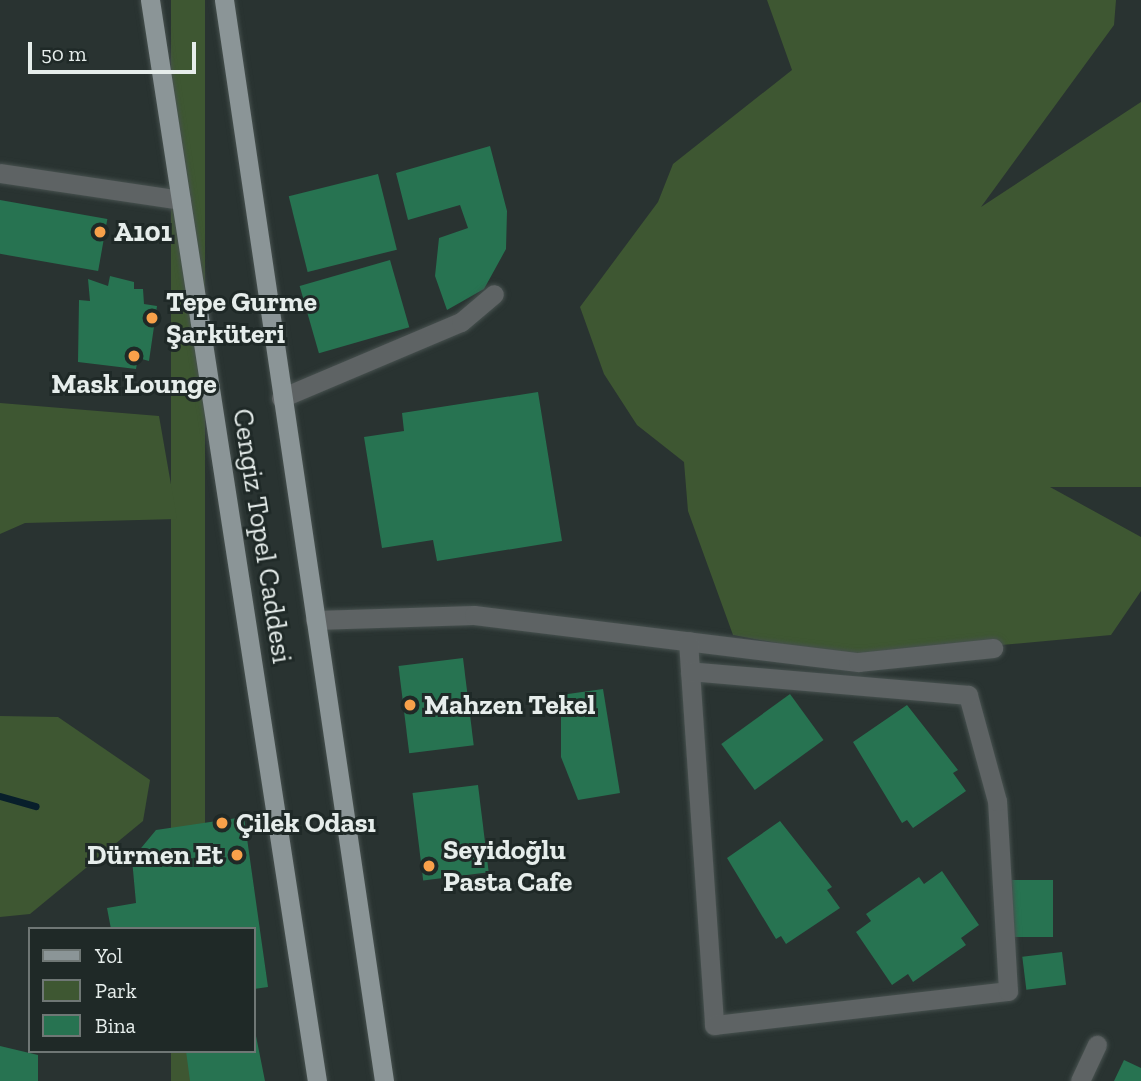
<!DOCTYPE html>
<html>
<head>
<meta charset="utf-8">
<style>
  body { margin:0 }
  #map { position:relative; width:1141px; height:1081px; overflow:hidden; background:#293331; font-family:"Zilla Slab",serif }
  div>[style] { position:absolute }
  .green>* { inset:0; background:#3e5732; transform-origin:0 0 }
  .stream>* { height:7px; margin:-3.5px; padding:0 3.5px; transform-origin:3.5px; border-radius:3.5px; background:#081f2b }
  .building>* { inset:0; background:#277351; transform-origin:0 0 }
  .roads { filter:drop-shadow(0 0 2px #47514f) drop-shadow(0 0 2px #47514f) }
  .minor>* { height:19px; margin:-9.5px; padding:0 9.5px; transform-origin:9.5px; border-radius:9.5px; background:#5e6364 }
  .tertiary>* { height:19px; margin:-9.5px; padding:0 9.5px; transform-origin:9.5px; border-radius:9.5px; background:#5e6364 }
  .primary>* { height:19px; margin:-9.5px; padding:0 9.5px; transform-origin:9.5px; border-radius:9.5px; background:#8b9597 }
  .dots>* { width:19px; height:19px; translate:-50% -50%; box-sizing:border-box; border:4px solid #1f2927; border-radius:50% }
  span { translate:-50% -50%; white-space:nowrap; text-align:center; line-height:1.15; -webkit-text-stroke:6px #1f2927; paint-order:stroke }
  .poi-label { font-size:28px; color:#e6edeb; font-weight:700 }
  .left { translate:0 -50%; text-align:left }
  .right { translate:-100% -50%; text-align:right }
  .street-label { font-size:28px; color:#e6edeb }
  .legend { position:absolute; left:28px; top:927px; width:228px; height:126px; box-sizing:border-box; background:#1f2927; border:2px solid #6f7775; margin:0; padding:9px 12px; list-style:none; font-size:21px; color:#e6edeb }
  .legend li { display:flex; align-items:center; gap:14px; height:35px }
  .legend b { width:35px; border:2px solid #6f7775 }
  .scale { position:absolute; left:28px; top:42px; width:168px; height:32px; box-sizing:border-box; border:4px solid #e6edeb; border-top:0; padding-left:9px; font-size:21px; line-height:24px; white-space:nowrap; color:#e6edeb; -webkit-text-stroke:5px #1f2927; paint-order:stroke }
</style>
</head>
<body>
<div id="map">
  <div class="green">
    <i style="left:171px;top:0;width:34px;height:1093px"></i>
    <i style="clip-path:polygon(767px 0,1116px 0,1114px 25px,981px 207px,1141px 102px,1141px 487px,1050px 487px,1141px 537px,1141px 591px,1111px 635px,859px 658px,733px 635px,688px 511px,684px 462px,637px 425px,604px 374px,580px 307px,658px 202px,673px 164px,792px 70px)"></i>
    <i style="clip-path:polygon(0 403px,159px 416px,177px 519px,25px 523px,0 534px)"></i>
    <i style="clip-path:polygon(0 716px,58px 717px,150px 780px,143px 821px,30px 914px,0 917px)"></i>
  </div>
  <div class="stream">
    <i style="left:0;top:796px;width:37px;rotate:16deg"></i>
  </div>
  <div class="building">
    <i style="clip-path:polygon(490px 146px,507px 211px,506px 249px,484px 289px,447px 310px,435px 276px,439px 238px,468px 228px,460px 205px,408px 220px,396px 173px)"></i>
    <i style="left:378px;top:174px;width:78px;height:92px;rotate:76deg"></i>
    <i style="left:0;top:200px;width:109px;height:53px;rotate:10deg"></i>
    <i style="left:390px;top:260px;width:70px;height:94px;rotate:74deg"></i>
    <i style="clip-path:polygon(110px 276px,134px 282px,134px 289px,143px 289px,144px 304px,157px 306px,149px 361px,138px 358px,136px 369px,78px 362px,79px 300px,90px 301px,88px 279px,108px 286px)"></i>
    <i style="clip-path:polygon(538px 392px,562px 541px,437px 561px,433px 540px,382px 548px,364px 437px,404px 431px,402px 413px)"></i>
    <i style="left:463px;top:658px;width:88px;height:65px;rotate:83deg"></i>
    <i style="clip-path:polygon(603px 689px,620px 793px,578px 800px,561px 757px,561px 695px)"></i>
    <i style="left:790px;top:694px;width:57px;height:85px;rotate:54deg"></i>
    <i style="clip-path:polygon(907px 705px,958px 770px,953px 773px,966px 791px,913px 828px,907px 820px,902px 823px,853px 742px)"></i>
    <i style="left:478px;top:785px;width:88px;height:66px;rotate:83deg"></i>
    <i style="clip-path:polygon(244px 817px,268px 987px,254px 989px,254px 929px,111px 929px,107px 908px,136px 903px,132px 859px,156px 830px)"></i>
    <i style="clip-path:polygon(780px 821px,832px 887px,827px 890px,840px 908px,786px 944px,781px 936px,776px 939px,727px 858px)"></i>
    <i style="clip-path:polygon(942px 871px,979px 925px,961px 938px,966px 945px,913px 982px,908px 974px,892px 985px,856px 932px,871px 921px,866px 914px,919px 877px,924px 884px)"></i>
    <i style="left:1008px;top:880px;width:45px;height:57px"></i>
    <i style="left:1062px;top:952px;width:33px;height:40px;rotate:83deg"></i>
    <i style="clip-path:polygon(255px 1031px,265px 1081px,190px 1081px,186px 1051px,254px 1051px)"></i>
    <i style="clip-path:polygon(0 1046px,38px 1055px,38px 1081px,0 1081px)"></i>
    <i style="clip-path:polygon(1124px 1060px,1141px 1068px,1141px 1081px,1114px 1081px)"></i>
  </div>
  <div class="roads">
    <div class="minor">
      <i style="left:281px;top:398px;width:195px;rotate:-22.9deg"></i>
      <i style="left:461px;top:322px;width:43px;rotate:-40.3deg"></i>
      <i style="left:315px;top:620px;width:159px;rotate:-1.8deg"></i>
      <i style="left:474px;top:615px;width:387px;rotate:7deg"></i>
      <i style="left:858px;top:662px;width:136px;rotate:-5.9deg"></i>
      <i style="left:688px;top:641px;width:385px;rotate:86.1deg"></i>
      <i style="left:714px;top:1025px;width:296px;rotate:-6.6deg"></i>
      <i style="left:1008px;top:991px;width:190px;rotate:-93.3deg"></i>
      <i style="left:997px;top:801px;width:110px;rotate:-105.3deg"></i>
      <i style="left:968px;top:695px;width:279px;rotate:-175.1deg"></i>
      <i style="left:1080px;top:1081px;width:40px;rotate:-65deg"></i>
    </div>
    <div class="tertiary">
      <i style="left:0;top:173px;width:183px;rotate:8.5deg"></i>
    </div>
    <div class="primary">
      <i style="left:150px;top:0;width:1094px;rotate:81.22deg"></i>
      <i style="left:224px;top:0;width:1093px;rotate:81.58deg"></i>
    </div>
  </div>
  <div class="dots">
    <i style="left:100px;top:232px;background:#f8a14a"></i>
    <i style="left:152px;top:318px;background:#f8a14a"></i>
    <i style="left:134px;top:356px;background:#f8a14a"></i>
    <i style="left:410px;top:705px;background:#f8a14a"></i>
    <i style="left:222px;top:823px;background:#f8a14a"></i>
    <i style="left:237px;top:855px;background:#f8a14a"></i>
    <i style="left:429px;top:866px;background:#f8a14a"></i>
  </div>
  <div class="poi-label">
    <span class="left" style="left:114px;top:232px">A101</span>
    <span class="left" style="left:166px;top:318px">Tepe Gurme<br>Şarküteri</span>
    <span style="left:134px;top:384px">Mask Lounge</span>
    <span class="left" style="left:424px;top:705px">Mahzen Tekel</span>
    <span class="left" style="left:236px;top:823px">Çilek Odası</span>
    <span class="left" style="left:443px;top:866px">Seyidoğlu<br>Pasta Cafe</span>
    <span class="right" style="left:223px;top:855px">Dürmen Et</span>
  </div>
  <div class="street-label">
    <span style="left:262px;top:536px;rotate:81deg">Cengiz Topel Caddesi</span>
  </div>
  <ul class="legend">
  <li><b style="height:9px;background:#8b9597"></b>Yol</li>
  <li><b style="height:19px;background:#3e5732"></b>Park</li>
  <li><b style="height:19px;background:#277351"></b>Bina</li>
  </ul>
  <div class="scale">50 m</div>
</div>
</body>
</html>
